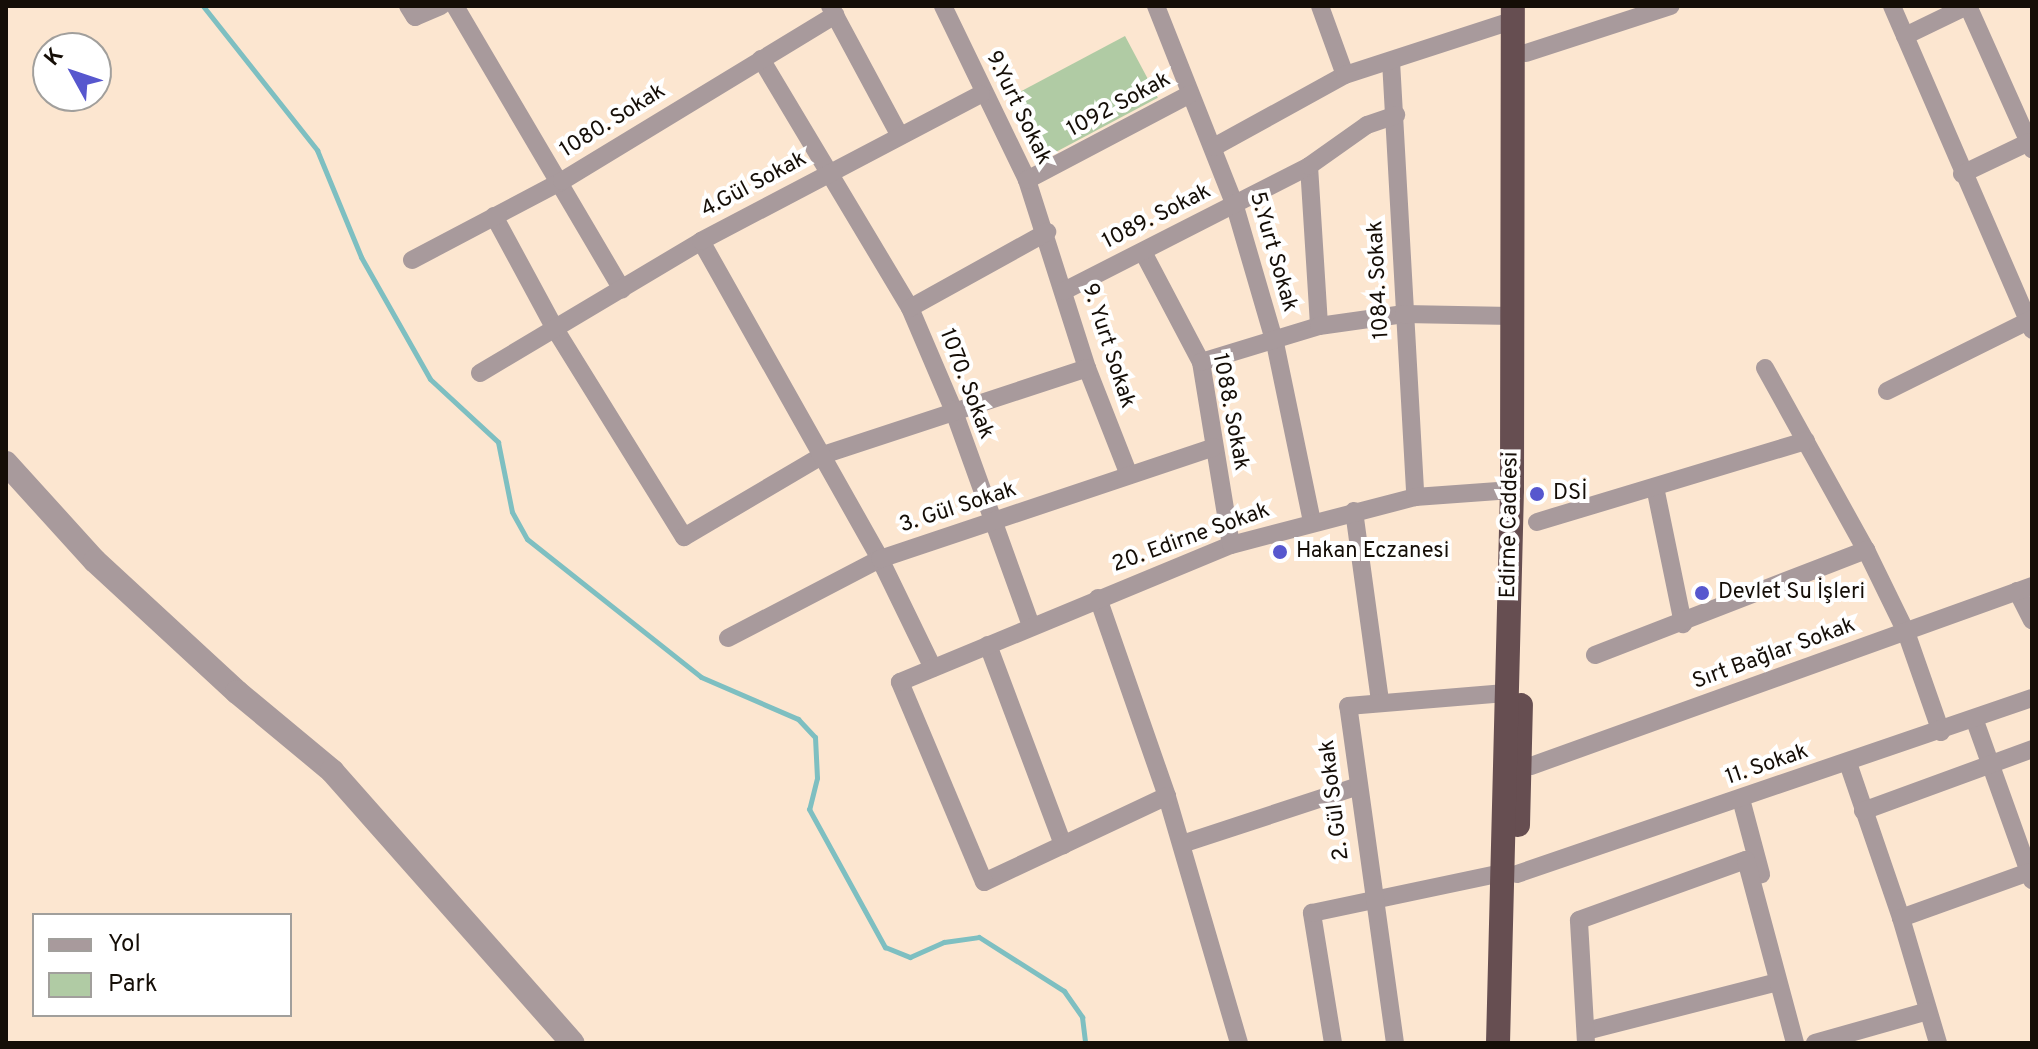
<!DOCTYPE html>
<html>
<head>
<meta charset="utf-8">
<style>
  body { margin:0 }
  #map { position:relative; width:2038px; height:1049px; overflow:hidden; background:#fce6d0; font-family:Overpass,sans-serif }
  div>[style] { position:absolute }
  .green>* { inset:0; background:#b0cba4; transform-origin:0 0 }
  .stream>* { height:5px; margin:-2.5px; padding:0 2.5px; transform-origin:2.5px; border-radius:2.5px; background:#7ebfc1 }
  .minor>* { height:18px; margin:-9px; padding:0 9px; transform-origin:9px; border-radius:9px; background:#a89a9c }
  .tertiary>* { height:24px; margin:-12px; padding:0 12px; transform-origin:12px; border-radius:12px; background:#a89a9c }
  .trunk>* { height:24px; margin:-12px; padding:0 12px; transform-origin:12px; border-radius:12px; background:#664e51 }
  .dots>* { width:22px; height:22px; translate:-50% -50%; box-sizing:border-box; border:4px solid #fff; border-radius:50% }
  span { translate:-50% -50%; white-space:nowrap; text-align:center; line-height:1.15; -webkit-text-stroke:8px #fff; paint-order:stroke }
  .street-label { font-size:22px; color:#150e07 }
  .poi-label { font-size:22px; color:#150e07 }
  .left { translate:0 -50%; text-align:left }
  .frame { position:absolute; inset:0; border:8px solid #150e07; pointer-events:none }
  .legend { position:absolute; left:32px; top:913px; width:260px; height:104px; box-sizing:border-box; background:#fff; border:2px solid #a19f9c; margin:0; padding:10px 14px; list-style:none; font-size:24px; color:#150e07 }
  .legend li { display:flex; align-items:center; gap:16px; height:40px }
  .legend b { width:40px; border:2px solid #a19f9c }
  .north { position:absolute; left:32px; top:32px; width:80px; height:80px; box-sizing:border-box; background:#fff; border:2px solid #a19f9c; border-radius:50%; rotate:310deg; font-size:22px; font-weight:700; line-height:32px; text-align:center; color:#150e07 }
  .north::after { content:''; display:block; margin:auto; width:28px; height:36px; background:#5757ce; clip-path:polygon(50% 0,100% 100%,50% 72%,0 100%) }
</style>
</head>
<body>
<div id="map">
  <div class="green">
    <i style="left:1125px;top:36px;width:70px;height:123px;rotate:62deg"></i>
  </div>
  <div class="stream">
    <i style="left:203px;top:6px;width:184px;rotate:51.6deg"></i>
    <i style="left:317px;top:150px;width:116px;rotate:67.6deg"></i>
    <i style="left:361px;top:257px;width:140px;rotate:60.5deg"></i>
    <i style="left:430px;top:379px;width:93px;rotate:42.8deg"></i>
    <i style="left:498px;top:442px;width:71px;rotate:78.7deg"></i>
    <i style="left:512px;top:512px;width:31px;rotate:61deg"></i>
    <i style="left:527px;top:539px;width:222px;rotate:38.4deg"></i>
    <i style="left:701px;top:677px;width:106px;rotate:23.4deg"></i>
    <i style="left:798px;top:719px;width:25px;rotate:47deg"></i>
    <i style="left:815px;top:737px;width:41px;rotate:87.2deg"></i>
    <i style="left:817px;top:778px;width:32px;rotate:104deg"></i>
    <i style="left:809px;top:809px;width:158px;rotate:61.2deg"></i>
    <i style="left:885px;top:947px;width:27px;rotate:22deg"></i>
    <i style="left:910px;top:957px;width:37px;rotate:-24deg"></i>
    <i style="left:944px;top:942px;width:35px;rotate:-8deg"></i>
    <i style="left:979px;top:937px;width:101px;rotate:32.4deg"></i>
    <i style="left:1064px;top:991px;width:32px;rotate:55deg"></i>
    <i style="left:1082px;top:1017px;width:26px;rotate:83deg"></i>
  </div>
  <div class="minor">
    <i style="left:408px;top:6px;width:13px;rotate:58deg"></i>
    <i style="left:415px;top:17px;width:28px;rotate:-23deg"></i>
    <i style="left:455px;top:6px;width:329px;rotate:59.5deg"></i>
    <i style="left:830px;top:6px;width:145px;rotate:61.7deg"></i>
    <i style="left:943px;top:6px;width:193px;rotate:64.2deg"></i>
    <i style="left:1027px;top:180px;width:197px;rotate:72.3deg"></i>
    <i style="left:1087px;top:368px;width:115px;rotate:68.6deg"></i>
    <i style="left:1156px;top:6px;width:212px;rotate:68.4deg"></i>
    <i style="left:1234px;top:203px;width:146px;rotate:73.7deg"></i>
    <i style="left:1275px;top:343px;width:182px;rotate:78.3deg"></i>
    <i style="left:1320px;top:6px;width:73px;rotate:70.1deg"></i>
    <i style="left:1892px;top:6px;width:353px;rotate:66.6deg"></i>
    <i style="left:1968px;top:6px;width:157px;rotate:65.9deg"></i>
    <i style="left:1905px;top:36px;width:69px;rotate:-25.8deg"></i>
    <i style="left:1526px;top:53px;width:152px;rotate:-18deg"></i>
    <i style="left:761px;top:59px;width:290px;rotate:59.1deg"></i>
    <i style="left:910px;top:308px;width:110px;rotate:66.9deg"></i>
    <i style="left:953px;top:409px;width:231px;rotate:70.2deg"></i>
    <i style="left:1391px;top:61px;width:437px;rotate:86.8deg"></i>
    <i style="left:1214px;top:147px;width:149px;rotate:-28.8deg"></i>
    <i style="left:1345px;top:75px;width:178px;rotate:-18deg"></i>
    <i style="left:1309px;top:166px;width:160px;rotate:86.4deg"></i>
    <i style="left:1962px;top:174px;width:74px;rotate:-25.5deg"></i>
    <i style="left:1027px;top:180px;width:184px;rotate:-27.8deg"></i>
    <i style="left:494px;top:216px;width:128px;rotate:61.6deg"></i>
    <i style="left:555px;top:329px;width:245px;rotate:58.2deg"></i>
    <i style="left:684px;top:537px;width:161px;rotate:-30.5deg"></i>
    <i style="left:823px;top:455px;width:278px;rotate:-18.2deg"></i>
    <i style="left:701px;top:241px;width:365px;rotate:60.6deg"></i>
    <i style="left:880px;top:559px;width:121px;rotate:64.1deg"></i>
    <i style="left:1143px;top:252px;width:124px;rotate:62.2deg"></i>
    <i style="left:1201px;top:362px;width:185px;rotate:80.7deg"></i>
    <i style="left:412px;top:260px;width:170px;rotate:-27.8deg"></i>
    <i style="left:562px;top:181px;width:320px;rotate:-31.3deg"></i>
    <i style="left:1064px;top:291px;width:275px;rotate:-27deg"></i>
    <i style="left:1309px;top:166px;width:71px;rotate:-35.3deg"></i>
    <i style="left:1367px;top:125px;width:31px;rotate:-19deg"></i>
    <i style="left:910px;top:308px;width:157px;rotate:-29deg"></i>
    <i style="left:1201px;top:362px;width:123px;rotate:-17deg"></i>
    <i style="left:1319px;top:326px;width:86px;rotate:-8deg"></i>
    <i style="left:1404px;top:314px;width:108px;rotate:1.1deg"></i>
    <i style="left:1765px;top:368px;width:208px;rotate:61deg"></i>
    <i style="left:1866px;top:550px;width:91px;rotate:64deg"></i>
    <i style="left:1906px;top:632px;width:106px;rotate:70.7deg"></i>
    <i style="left:480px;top:373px;width:257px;rotate:-30.8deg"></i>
    <i style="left:701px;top:241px;width:316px;rotate:-27.7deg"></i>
    <i style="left:1887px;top:391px;width:162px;rotate:-26.4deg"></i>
    <i style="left:1655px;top:487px;width:140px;rotate:78.4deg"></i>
    <i style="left:1354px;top:511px;width:191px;rotate:82.2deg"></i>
    <i style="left:1537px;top:522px;width:281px;rotate:-16.8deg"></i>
    <i style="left:2017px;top:591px;width:33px;rotate:63deg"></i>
    <i style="left:1098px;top:598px;width:210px;rotate:70.8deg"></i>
    <i style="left:728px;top:638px;width:171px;rotate:-27.5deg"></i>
    <i style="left:880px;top:559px;width:352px;rotate:-18.5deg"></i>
    <i style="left:988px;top:645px;width:214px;rotate:69.4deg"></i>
    <i style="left:1595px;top:655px;width:291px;rotate:-21.2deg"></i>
    <i style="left:1975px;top:721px;width:169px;rotate:70.3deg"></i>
    <i style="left:1848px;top:763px;width:164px;rotate:71.1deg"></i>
    <i style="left:1901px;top:918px;width:136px;rotate:-19.8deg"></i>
    <i style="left:1531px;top:766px;width:532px;rotate:-19.76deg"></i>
    <i style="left:1741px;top:799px;width:78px;rotate:75.1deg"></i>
    <i style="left:1863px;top:811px;width:180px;rotate:-20.1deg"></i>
    <i style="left:1182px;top:844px;width:185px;rotate:-18.2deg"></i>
    <i style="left:1517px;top:874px;width:544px;rotate:-18.87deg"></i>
    <i style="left:1901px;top:918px;width:130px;rotate:73.5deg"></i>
    <i style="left:1586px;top:1031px;width:198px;rotate:-14.3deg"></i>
    <i style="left:1239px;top:1043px;width:257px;rotate:-106.3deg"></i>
    <i style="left:1167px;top:796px;width:202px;rotate:154.8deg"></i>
    <i style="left:984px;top:882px;width:217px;rotate:-112.8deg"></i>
    <i style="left:900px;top:682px;width:358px;rotate:-22.5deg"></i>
    <i style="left:1231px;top:545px;width:190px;rotate:-14.6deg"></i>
    <i style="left:1415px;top:497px;width:97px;rotate:-4.1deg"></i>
    <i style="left:1333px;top:1043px;width:132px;rotate:-99.2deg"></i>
    <i style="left:1312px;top:913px;width:194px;rotate:-11.9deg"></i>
    <i style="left:1395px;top:1043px;width:340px;rotate:-97.9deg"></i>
    <i style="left:1348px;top:706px;width:158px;rotate:-4.7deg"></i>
    <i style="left:1586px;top:1043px;width:123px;rotate:-93.3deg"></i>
    <i style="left:1579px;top:920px;width:177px;rotate:-19.8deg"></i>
    <i style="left:1746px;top:860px;width:189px;rotate:75deg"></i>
    <i style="left:1815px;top:1043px;width:117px;rotate:-15.8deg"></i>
  </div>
  <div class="tertiary">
    <i style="left:6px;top:463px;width:132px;rotate:47.8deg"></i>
    <i style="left:95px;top:561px;width:193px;rotate:42.7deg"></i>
    <i style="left:237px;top:692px;width:124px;rotate:39.7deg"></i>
    <i style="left:332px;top:771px;width:363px;rotate:48.5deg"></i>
  </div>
  <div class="trunk">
    <i style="left:1518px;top:825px;width:120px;rotate:-88.6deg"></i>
    <i style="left:1498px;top:1043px;width:553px;rotate:-88.55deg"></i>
    <i style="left:1512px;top:490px;width:484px;rotate:-89.9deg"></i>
  </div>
  <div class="dots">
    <i style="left:1537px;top:494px;background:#5757ce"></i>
    <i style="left:1280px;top:552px;background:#5757ce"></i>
    <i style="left:1702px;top:593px;background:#5757ce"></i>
  </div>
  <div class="street-label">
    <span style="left:1119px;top:105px;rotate:-28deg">1092 Sokak</span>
    <span style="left:1018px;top:108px;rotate:64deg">9.Yurt Sokak</span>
    <span style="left:613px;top:121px;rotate:-32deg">1080. Sokak</span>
    <span style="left:754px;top:185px;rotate:-28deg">4.Gül Sokak</span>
    <span style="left:1157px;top:217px;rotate:-27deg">1089. Sokak</span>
    <span style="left:1273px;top:252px;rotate:74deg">5.Yurt Sokak</span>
    <span style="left:1379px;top:280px;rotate:-93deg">1084. Sokak</span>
    <span style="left:1108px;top:346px;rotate:72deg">9. Yurt Sokak</span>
    <span style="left:966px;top:384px;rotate:69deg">1070. Sokak</span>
    <span style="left:1230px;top:412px;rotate:79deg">1088. Sokak</span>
    <span style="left:958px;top:508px;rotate:-18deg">3. Gül Sokak</span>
    <span style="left:1510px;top:525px;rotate:-89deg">Edirne Caddesi</span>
    <span style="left:1191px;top:538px;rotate:-20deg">20. Edirne Sokak</span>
    <span style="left:1774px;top:654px;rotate:-20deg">Sırt Bağlar Sokak</span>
    <span style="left:1767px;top:765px;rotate:-19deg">11. Sokak</span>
    <span style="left:1335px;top:800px;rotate:-97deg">2. Gül Sokak</span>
  </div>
  <div class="poi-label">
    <span class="left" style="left:1553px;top:494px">DSİ</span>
    <span class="left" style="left:1296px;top:552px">Hakan Eczanesi</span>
    <span class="left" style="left:1718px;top:593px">Devlet Su İşleri</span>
  </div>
  <div class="frame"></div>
  <ul class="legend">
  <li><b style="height:10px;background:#a89a9c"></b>Yol</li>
  <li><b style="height:22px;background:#b0cba4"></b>Park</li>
  </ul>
  <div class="north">K</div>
</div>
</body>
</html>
